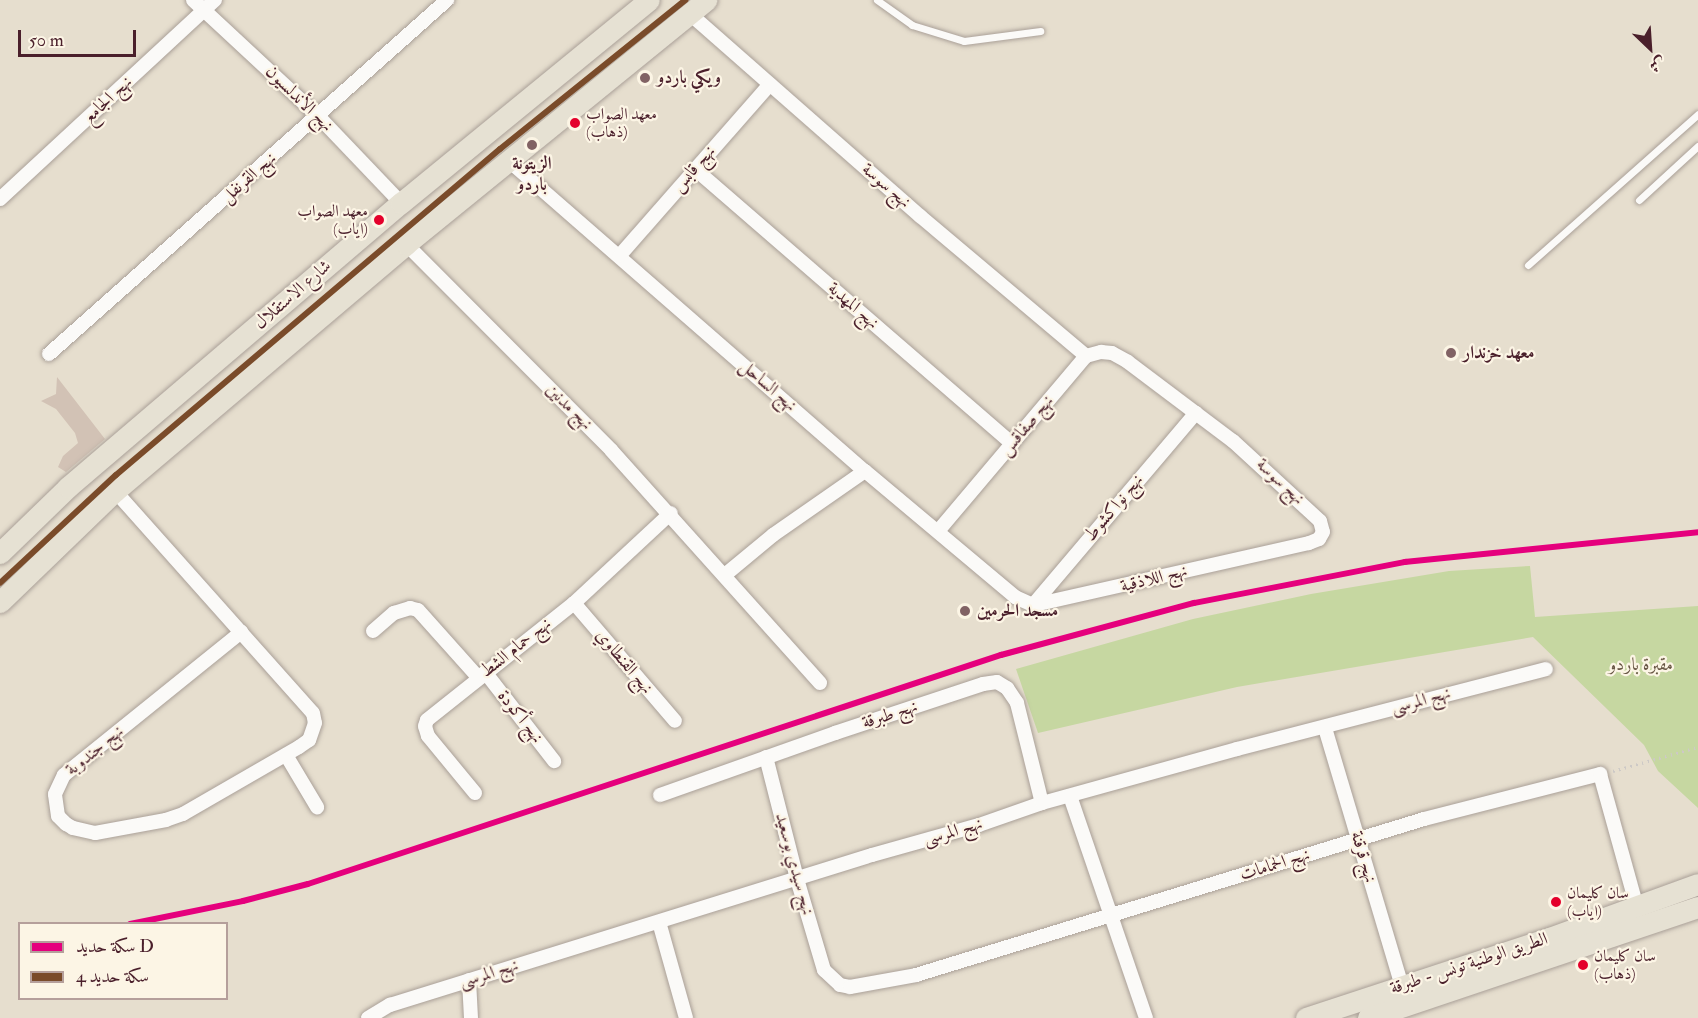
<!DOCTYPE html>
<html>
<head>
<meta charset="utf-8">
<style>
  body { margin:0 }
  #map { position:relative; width:1698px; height:1018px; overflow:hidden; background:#e6dece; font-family:"IM FELL Double Pica",Amiri,serif }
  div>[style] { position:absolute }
  .green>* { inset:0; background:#c6d7a1 }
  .building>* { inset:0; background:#d2c2b5 }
  .path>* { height:3px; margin-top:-1.5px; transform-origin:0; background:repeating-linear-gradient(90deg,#cdc9c6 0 1.5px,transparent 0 6px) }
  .roads { filter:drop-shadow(0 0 2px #aaa098) drop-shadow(0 0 2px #aaa098) }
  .lane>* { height:7px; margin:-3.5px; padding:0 3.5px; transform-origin:3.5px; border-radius:3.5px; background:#fbfaf8 }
  .street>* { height:14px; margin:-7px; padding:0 7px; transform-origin:7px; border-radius:7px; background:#fbfaf8 }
  .primary>* { height:21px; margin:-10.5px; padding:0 10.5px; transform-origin:10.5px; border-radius:10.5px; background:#e6e1d3 }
  .rail-1>* { height:6px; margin:-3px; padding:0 3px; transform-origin:3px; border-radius:3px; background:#e5007d }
  .rail-2>* { height:6px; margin:-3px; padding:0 3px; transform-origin:3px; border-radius:3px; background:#7a4b2a }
  .dots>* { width:16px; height:16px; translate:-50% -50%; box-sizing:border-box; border:3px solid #fcf5e5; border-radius:50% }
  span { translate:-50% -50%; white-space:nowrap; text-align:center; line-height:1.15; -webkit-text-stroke:4.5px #fcf5e5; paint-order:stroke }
  .bus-label { font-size:16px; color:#4a1f2b }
  .left { translate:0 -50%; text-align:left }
  .right { translate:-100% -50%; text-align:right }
  .poi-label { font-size:18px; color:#4a1f2b; font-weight:700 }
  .street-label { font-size:18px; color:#4a1f2b }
  .park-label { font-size:18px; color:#675543 }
  .legend { position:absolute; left:18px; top:922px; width:210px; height:78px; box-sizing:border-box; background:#fcf5e5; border:2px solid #b59f9b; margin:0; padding:8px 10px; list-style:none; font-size:18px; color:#4a1f2b }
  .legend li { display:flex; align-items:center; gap:12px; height:30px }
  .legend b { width:30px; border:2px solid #b59f9b }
  .north { position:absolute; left:1620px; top:18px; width:60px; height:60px; -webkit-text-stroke:4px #fcf5e5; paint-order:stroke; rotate:155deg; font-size:16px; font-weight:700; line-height:24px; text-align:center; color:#4a1f2b }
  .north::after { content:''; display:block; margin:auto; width:21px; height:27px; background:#4a1f2b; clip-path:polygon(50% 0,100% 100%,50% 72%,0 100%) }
  .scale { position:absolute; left:18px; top:30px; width:118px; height:27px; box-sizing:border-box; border:3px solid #4a1f2b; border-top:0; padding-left:8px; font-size:18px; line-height:21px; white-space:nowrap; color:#4a1f2b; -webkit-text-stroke:4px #fcf5e5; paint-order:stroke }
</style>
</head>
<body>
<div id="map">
  <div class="green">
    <i style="clip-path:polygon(1530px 566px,1535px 617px,1698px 606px,1698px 808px,1658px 771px,1644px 745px,1533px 637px,1237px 687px,1038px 733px,1016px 669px,1193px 619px,1311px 594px,1449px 571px)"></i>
  </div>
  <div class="building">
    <i style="clip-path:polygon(57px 377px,105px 439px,66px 472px,58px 467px,63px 456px,78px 443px,75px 433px,56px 409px,41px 401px,56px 394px)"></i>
  </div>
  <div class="path">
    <i style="left:1613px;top:771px;width:88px;rotate:-15.8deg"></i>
  </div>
  <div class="roads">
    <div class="lane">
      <i style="left:877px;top:0;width:43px;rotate:35.5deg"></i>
      <i style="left:912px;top:25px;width:54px;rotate:17.1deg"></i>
      <i style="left:964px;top:41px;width:77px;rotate:-7.5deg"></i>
      <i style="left:1639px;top:200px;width:80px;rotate:-42.5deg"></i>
      <i style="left:1528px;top:265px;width:227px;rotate:-41.6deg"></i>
    </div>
    <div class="street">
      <i style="left:193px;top:0;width:171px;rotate:42.9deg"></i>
      <i style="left:318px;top:116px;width:120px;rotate:46.3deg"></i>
      <i style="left:689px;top:13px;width:308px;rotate:41.3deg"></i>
      <i style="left:920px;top:216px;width:217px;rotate:40.1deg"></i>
      <i style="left:508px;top:160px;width:473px;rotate:41.1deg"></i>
      <i style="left:865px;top:471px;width:196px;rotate:40deg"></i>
      <i style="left:1015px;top:597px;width:20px;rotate:24deg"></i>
      <i style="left:695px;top:169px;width:420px;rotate:40.9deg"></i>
      <i style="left:0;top:199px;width:293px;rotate:-42.8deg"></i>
      <i style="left:406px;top:244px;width:291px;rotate:45.1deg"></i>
      <i style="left:611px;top:450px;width:313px;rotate:48.1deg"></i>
      <i style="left:620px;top:255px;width:227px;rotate:-48.7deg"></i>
      <i style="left:49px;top:354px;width:533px;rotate:-41.65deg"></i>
      <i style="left:115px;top:491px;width:297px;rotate:48.3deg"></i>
      <i style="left:313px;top:713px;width:10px;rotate:79deg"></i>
      <i style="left:315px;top:723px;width:18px;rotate:109deg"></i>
      <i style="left:309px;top:740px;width:12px;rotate:145deg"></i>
      <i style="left:299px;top:747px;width:134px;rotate:150deg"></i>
      <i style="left:183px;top:814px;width:18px;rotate:161deg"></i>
      <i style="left:166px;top:820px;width:72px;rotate:169.6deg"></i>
      <i style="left:95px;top:833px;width:23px;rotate:-167deg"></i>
      <i style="left:73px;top:828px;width:8px;rotate:-150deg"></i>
      <i style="left:66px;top:824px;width:11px;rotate:-135deg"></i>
      <i style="left:58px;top:816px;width:22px;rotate:-98deg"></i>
      <i style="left:55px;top:794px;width:21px;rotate:-65deg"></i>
      <i style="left:64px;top:775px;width:228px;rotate:-38.9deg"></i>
      <i style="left:939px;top:530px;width:228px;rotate:-49.8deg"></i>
      <i style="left:1086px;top:356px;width:16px;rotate:-15deg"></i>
      <i style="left:1101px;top:352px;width:11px;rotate:5deg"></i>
      <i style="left:1112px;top:353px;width:18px;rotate:29deg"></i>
      <i style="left:1128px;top:362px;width:131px;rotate:37deg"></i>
      <i style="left:1233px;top:441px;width:118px;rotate:42.6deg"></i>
      <i style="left:1320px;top:521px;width:11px;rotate:75deg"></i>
      <i style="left:1323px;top:532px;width:8px;rotate:120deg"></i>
      <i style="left:1319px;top:539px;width:11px;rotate:158deg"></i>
      <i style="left:1309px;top:543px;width:283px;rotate:167.3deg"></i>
      <i style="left:726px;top:574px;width:61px;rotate:-39.7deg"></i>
      <i style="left:773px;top:535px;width:112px;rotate:-34.8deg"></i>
      <i style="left:574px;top:603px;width:155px;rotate:49.4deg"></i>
      <i style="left:1033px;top:605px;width:252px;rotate:-49.7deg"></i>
      <i style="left:373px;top:631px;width:28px;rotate:-41deg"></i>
      <i style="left:394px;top:613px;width:17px;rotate:-17deg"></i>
      <i style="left:410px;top:608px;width:8px;rotate:14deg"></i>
      <i style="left:418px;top:610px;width:90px;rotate:48.2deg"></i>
      <i style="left:485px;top:672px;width:113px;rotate:52.2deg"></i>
      <i style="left:1325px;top:728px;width:269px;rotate:73.4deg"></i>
      <i style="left:286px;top:755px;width:61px;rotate:59.2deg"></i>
      <i style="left:766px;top:757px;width:126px;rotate:75.7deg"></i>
      <i style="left:797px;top:879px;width:95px;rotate:73.5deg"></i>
      <i style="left:824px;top:970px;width:22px;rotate:43deg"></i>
      <i style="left:840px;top:985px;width:10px;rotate:11deg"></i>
      <i style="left:850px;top:987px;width:67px;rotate:-10.3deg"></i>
      <i style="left:916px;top:975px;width:531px;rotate:-17.07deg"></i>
      <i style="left:1424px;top:819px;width:182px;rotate:-14.3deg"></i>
      <i style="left:1600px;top:774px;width:138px;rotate:74.5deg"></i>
      <i style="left:475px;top:793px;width:74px;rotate:-129.5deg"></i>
      <i style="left:428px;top:736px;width:10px;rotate:-107deg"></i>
      <i style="left:425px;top:726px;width:6px;rotate:-72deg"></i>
      <i style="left:427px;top:720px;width:188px;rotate:-38.5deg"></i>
      <i style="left:574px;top:603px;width:132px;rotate:-42.9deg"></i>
      <i style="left:660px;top:795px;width:186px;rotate:-19.5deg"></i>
      <i style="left:835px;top:733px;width:156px;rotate:-18.3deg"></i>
      <i style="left:983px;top:684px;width:14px;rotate:-8deg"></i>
      <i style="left:997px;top:682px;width:12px;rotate:31deg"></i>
      <i style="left:1007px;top:688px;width:18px;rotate:56deg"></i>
      <i style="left:1017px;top:703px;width:103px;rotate:76deg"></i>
      <i style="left:1070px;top:796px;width:235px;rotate:71.1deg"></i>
      <i style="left:659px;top:922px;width:100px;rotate:74.3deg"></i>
      <i style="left:469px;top:980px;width:38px;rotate:87deg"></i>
      <i style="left:368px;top:1018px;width:26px;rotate:-31deg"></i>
      <i style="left:390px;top:1005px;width:505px;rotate:-17.29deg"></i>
      <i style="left:872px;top:855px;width:111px;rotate:-15.7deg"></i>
      <i style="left:979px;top:825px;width:67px;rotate:-19.2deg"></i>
      <i style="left:1042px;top:803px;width:202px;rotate:-15.5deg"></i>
      <i style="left:1237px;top:749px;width:319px;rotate:-14.5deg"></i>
    </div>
    <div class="primary">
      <i style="left:0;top:553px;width:95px;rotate:-44.1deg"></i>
      <i style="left:68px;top:487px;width:438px;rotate:-40.5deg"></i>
      <i style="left:401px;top:203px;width:320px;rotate:-39.3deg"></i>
      <i style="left:0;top:602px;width:160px;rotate:-44deg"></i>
      <i style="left:115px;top:491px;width:382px;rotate:-40.3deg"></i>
      <i style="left:406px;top:244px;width:387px;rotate:-39.1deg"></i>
      <i style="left:1306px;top:1018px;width:256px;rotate:-18.2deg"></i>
      <i style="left:1549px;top:938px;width:158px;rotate:-19.9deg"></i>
      <i style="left:1368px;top:1018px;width:348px;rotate:-18.6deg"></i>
    </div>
  </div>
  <div class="rail-1">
    <i style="left:130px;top:924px;width:115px;rotate:-11.5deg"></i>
    <i style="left:243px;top:901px;width:67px;rotate:-14.7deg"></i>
    <i style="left:308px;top:884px;width:730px;rotate:-18.29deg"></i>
    <i style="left:1001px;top:655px;width:200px;rotate:-15.1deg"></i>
    <i style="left:1194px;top:603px;width:215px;rotate:-11deg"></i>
    <i style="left:1405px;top:562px;width:295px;rotate:-5.8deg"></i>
  </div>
  <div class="rail-2">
    <i style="left:0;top:583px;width:158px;rotate:-43deg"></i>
    <i style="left:116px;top:475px;width:504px;rotate:-40.33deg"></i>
    <i style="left:500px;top:149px;width:238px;rotate:-38.8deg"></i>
  </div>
  <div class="dots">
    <i style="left:645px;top:78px;background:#816264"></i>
    <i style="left:575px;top:123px;background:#e4002b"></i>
    <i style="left:532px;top:145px;background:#816264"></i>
    <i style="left:379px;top:220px;background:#e4002b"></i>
    <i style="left:1451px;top:353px;background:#816264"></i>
    <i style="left:965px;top:611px;background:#816264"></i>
    <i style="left:1556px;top:902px;background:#e4002b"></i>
    <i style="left:1583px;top:965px;background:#e4002b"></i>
  </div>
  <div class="bus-label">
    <span class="left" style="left:586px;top:123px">معهد الصواب<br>(ذهاب)</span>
    <span class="right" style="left:368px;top:220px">معهد الصواب<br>(إياب)</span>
    <span class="left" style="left:1567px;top:902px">سان كليمان<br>(إياب)</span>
    <span class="left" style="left:1594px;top:965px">سان كليمان<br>(ذهاب)</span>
  </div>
  <div class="poi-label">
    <span class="left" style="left:657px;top:78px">ويكي باردو</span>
    <span style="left:532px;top:175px">الزيتونة<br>باردو</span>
    <span class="left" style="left:1463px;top:353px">معهد خزندار</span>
    <span class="left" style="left:977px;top:611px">مسجد الحرمين</span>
  </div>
  <div class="street-label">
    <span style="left:299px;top:99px;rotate:44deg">نهج الأندلسيون</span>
    <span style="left:108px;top:100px;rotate:-43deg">نهج الجامع</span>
    <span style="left:694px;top:169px;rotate:-48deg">نهج قابس</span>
    <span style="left:249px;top:178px;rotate:-41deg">نهج القرنفل</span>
    <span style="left:886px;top:186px;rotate:41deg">نهج سوسة</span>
    <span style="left:293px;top:295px;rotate:-41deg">شارع الاستقلال</span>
    <span style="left:853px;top:306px;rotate:41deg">نهج المهدية</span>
    <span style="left:768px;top:386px;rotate:41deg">نهج الساحل</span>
    <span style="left:569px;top:407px;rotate:45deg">نهج مدنين</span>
    <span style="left:1027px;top:426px;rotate:-50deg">نهج صفاقس</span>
    <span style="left:1280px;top:482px;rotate:43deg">نهج سوسة</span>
    <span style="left:1114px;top:508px;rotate:-50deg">نهج نواكشوط</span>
    <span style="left:1154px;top:579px;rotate:-14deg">نهج اللاذقية</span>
    <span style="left:516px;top:648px;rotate:-38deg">نهج حمام الشط</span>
    <span style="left:624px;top:662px;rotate:50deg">نهج القنطاوي</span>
    <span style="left:1421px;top:701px;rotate:-15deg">نهج المرسى</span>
    <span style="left:890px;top:715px;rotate:-18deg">نهج طبرقة</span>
    <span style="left:520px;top:717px;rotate:52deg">نهج أكودة</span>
    <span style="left:95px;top:751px;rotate:-39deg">نهج جندوبة</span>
    <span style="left:953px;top:832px;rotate:-16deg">نهج المرسى</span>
    <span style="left:1363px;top:857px;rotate:74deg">نهج قرقنة</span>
    <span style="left:794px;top:864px;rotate:75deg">نهج سيدي بوسعيد</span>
    <span style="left:1275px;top:865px;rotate:-17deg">نهج الحمامات</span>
    <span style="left:1469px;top:964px;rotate:-18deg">الطريق الوطنية تونس - طبرقة</span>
    <span style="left:489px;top:974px;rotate:-17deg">نهج المرسى</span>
  </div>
  <div class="park-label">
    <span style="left:1641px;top:665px">مقبرة باردو</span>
  </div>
  <ul class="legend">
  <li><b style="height:8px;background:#e5007d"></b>سكة حديد D</li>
  <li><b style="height:8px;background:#7a4b2a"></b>سكة حديد 4</li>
  </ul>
  <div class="north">ش</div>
  <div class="scale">50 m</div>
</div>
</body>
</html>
